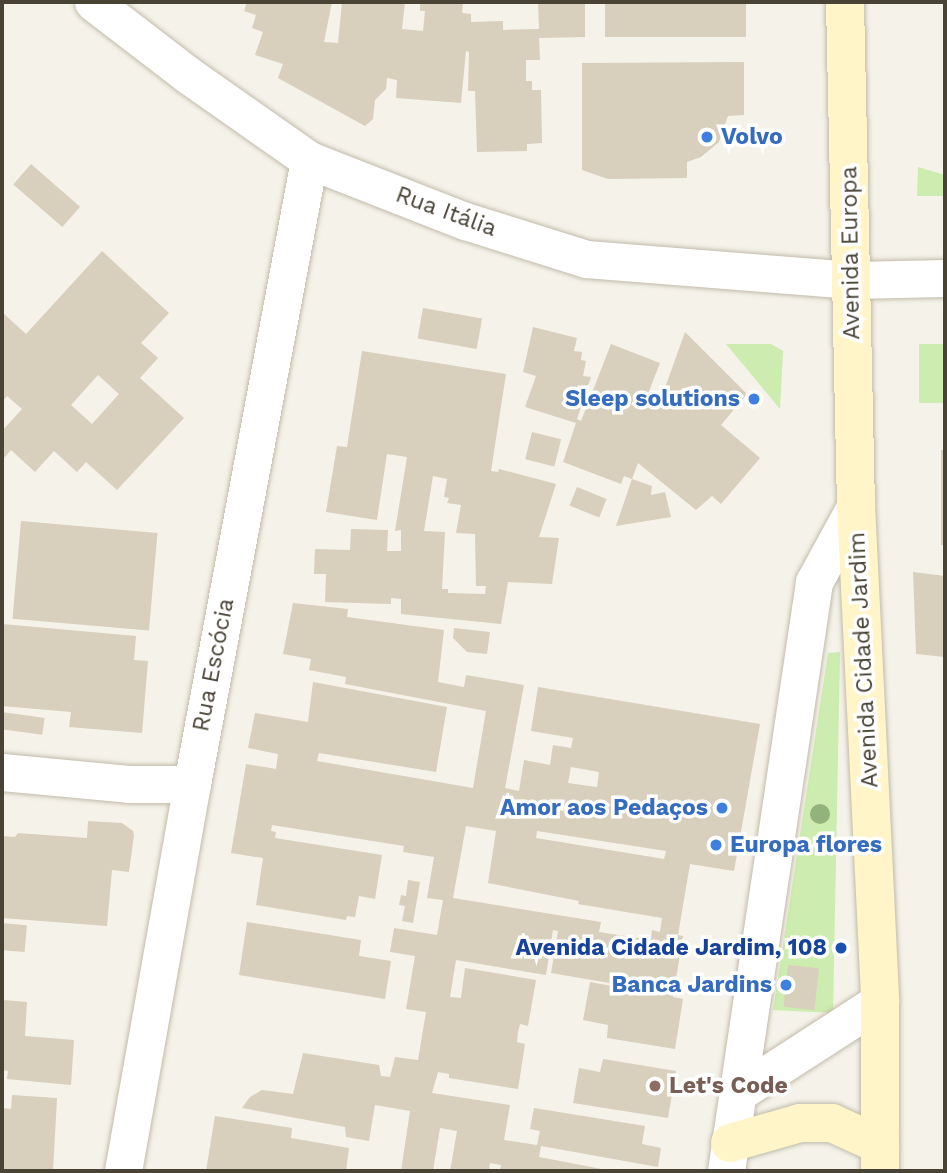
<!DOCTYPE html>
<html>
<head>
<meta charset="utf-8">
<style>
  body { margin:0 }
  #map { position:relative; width:947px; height:1173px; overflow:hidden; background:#f5f2e9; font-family:"Work Sans",sans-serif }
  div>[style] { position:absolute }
  .green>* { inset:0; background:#cdecaf; transform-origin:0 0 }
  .building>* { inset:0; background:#d8cfbd; transform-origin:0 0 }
  .roads { filter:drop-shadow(0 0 2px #c1bbaa) drop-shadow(0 0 2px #c1bbaa) }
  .street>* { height:37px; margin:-18.5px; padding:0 18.5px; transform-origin:18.5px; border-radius:18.5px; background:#fff }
  .secondary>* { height:38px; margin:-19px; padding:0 19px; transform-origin:19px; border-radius:19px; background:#fff5c9 }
  .trees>* { width:20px; height:20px; margin:-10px; border-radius:50%; background:#93b37d }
  .dots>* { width:19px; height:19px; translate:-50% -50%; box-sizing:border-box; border:4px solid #fff; border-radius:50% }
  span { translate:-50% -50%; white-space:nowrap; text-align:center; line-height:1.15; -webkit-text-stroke:7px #fff; paint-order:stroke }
  .shop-label { font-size:23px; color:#366cbe; font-weight:700 }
  .left { translate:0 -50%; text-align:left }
  .right { translate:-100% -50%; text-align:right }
  .street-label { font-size:23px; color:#494336 }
  .transit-label { font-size:23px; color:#164399; font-weight:700 }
  .education-label { font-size:23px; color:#785e54; font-weight:700 }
  .frame { position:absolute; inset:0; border:4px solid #494336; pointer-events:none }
</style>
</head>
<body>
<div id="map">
  <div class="green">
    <i style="clip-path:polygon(918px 167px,945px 175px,945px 196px,917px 196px)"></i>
    <i style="clip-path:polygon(726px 344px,771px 344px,783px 351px,780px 409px)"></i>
    <i style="left:919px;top:344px;width:26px;height:59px"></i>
    <i style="clip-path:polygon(840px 652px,833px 1013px,773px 1010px,828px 653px)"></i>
  </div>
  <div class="building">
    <i style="clip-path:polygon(247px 2px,332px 2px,324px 42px,338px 43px,342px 2px,405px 2px,402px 29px,423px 31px,425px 11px,420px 11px,420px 2px,463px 3px,462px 13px,471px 14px,471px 22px,503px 21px,503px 30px,539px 29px,538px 2px,585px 2px,585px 37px,539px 38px,540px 60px,526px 60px,526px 81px,532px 81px,532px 90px,541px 90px,542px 143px,527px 144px,527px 151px,477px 152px,475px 91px,468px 91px,469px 52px,466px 51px,461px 103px,396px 98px,397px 80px,387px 78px,386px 89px,375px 100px,373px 119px,365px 126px,278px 78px,283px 64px,255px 55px,263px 32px,252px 28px,256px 15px,244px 11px)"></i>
    <i style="left:605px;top:2px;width:141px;height:35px"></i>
    <i style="clip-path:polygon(744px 62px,744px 115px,728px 116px,719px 142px,701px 157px,687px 162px,687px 178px,608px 179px,582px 170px,582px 63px)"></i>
    <i style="left:31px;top:164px;width:65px;height:27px;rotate:41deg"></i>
    <i style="clip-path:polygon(evenodd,102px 251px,169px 313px,141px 343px,158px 358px,140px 378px,184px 418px,117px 490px,86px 462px,77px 472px,54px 451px,35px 472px,11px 450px,2px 460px,2px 431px,22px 409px,7px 396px,2px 402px,2px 312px,26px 334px,102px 251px,98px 375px,119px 394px,92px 424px,71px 405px,98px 375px)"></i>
    <i style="left:423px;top:308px;width:60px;height:31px;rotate:10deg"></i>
    <i style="clip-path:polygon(533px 327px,577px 338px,574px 351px,582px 352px,581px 360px,586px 361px,583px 376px,591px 377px,577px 419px,581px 421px,611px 344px,660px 363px,644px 404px,657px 410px,685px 332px,747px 394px,721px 425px,760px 458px,721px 504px,712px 496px,696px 510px,638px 463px,632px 479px,624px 476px,621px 484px,563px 462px,576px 423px,525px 407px,536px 376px,523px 372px)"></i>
    <i style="clip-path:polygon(evenodd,362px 351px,506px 374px,491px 471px,498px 472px,499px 469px,556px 484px,539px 537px,559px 538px,552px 584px,508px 582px,501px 624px,401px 614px,401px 599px,391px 598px,391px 604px,325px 602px,326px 574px,314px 574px,315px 549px,350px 550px,351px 529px,388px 530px,387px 551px,401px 551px,401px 530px,395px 531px,407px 457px,387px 454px,377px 520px,326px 512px,337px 446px,347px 447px,362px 351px,433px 476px,447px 479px,444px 497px,449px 498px,447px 503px,461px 505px,456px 533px,475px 534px,476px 586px,486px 586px,485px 594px,448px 593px,448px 589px,442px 589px,445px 532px,424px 531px,433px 476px)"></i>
    <i style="left:532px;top:432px;width:30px;height:28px;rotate:14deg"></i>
    <i style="left:945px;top:450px;width:95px;height:4px;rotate:90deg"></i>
    <i style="clip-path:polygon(632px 479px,652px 486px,651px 495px,665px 492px,671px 517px,616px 526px)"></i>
    <i style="left:577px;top:487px;width:32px;height:20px;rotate:22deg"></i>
    <i style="left:21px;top:521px;width:137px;height:98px;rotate:5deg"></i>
    <i style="clip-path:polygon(913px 572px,945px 576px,945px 657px,916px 654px)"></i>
    <i style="clip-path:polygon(evenodd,293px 603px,348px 609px,347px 617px,444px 630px,438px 682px,464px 687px,466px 675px,524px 685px,505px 788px,519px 791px,524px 760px,550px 765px,553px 745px,571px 748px,573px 738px,531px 731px,538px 687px,760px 724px,734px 871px,690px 864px,678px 935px,683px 936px,673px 997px,683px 999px,675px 1049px,607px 1038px,608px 1025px,583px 1020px,590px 982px,656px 994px,656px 991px,551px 973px,558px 931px,553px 930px,546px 975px,456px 960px,450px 997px,461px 998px,465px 968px,536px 980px,528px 1026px,520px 1024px,518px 1032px,517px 1042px,525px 1044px,518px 1089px,449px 1078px,449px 1074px,438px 1072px,432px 1093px,510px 1105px,504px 1140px,537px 1145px,540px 1131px,530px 1129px,534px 1108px,645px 1126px,642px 1144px,661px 1148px,658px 1167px,541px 1146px,539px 1157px,612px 1171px,500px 1171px,501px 1165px,490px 1163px,489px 1171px,450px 1171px,457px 1131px,440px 1128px,433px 1171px,401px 1171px,410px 1111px,375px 1105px,369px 1141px,346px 1137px,345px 1127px,242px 1108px,250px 1097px,262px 1090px,293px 1094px,303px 1053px,379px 1065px,381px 1076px,390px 1077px,395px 1057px,418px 1060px,426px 1012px,406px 1009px,415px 956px,390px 952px,394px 928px,437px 935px,443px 900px,427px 898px,434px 857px,403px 852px,404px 846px,272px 825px,271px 831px,276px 832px,275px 838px,382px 855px,375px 899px,359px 896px,355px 917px,347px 916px,346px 920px,256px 905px,263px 858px,231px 853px,246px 764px,276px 769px,278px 754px,248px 748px,255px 713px,308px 722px,313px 682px,447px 707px,436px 772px,319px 753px,317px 761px,473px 788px,486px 711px,345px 684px,346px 677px,309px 670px,311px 659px,283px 654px,293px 603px,571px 767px,599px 772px,597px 787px,568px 783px,571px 767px,293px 603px,466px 826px,496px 831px,488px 883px,579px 901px,578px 904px,662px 918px,660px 932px,652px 930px,651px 940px,599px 932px,601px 922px,453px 898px,466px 826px,293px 603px,537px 831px,666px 851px,664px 859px,536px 838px,537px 831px)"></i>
    <i style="clip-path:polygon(2px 624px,136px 636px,134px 660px,148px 661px,142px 733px,69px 727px,71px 712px,2px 706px)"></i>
    <i style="clip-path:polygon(454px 628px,490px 632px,487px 654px,467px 652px,453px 638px)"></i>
    <i style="left:2px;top:712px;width:43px;height:17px;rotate:8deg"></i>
    <i style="clip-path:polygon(88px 821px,122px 823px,133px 831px,134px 835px,129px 872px,112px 870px,107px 926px,2px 918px,2px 836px,15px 837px,18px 833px,87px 838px)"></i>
    <i style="clip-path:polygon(408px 880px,420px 882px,413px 923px,402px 921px,405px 906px,399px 905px,401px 895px,406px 896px)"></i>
    <i style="clip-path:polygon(247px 922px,361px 940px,359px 956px,391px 961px,385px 999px,239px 975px)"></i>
    <i style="left:2px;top:923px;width:25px;height:27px;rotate:5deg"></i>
    <i style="left:788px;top:965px;width:31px;height:42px;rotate:6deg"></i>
    <i style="clip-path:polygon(3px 1000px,27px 1002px,25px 1036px,74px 1040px,71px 1085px,7px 1079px,8px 1071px,2px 1070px)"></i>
    <i style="clip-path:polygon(603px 1059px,676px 1071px,668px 1118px,573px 1103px,579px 1068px,600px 1072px)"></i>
    <i style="clip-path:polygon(12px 1095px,57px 1098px,53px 1171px,2px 1171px,2px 1108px,11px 1109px)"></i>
    <i style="clip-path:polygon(215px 1116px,292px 1128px,291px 1138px,349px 1148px,346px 1171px,206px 1171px)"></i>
  </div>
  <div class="roads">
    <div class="street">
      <i style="left:93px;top:2px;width:120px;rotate:37.5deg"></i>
      <i style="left:188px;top:75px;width:148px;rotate:35.1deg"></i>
      <i style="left:309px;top:160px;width:168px;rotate:21.4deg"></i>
      <i style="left:465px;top:221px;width:127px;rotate:17.4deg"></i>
      <i style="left:586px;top:259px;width:267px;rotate:4.5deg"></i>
      <i style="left:852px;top:280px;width:93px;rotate:-1.2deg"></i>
      <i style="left:2px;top:772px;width:127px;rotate:5.4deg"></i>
      <i style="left:128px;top:784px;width:64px"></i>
      <i style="left:738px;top:1093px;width:169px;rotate:-32.9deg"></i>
      <i style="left:123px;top:1171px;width:393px;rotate:-79.9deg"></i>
      <i style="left:192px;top:784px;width:635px;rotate:-79.38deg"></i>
      <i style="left:726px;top:1171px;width:596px;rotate:-81.5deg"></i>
      <i style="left:814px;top:582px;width:88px;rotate:-61.4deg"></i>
    </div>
    <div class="secondary">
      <i style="left:845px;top:2px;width:503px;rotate:88.75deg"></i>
      <i style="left:856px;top:505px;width:497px;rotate:87.2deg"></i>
      <i style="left:880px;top:1001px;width:170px;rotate:90deg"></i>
      <i style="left:730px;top:1143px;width:73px;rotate:-15.9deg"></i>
      <i style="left:800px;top:1123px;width:32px"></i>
      <i style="left:832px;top:1123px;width:53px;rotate:24.6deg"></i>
    </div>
  </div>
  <div class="trees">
    <i style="left:820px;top:814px"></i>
  </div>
  <div class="dots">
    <i style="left:707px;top:137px;background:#3f7fe0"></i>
    <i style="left:754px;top:399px;background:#3f7fe0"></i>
    <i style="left:722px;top:808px;background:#3f7fe0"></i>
    <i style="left:716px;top:845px;background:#3f7fe0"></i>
    <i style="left:841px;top:948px;background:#1a4fb4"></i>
    <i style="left:786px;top:985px;background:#3f7fe0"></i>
    <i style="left:655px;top:1086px;background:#8d6e63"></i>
  </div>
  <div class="shop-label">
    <span class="left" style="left:721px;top:137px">Volvo</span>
    <span class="right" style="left:740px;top:399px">Sleep solutions</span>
    <span class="right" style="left:708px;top:808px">Amor aos Pedaços</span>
    <span class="left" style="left:730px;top:845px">Europa flores</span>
    <span class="right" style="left:772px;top:985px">Banca Jardins</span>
  </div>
  <div class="street-label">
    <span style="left:446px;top:212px;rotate:20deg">Rua Itália</span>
    <span style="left:851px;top:253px;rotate:-91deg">Avenida Europa</span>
    <span style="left:864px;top:660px;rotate:-93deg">Avenida Cidade Jardim</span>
    <span style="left:214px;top:665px;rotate:-79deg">Rua Escócia</span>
  </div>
  <div class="transit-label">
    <span class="right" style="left:827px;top:948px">Avenida Cidade Jardim, 108</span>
  </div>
  <div class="education-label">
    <span class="left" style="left:669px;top:1086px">Let's Code</span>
  </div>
  <div class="frame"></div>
</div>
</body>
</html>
